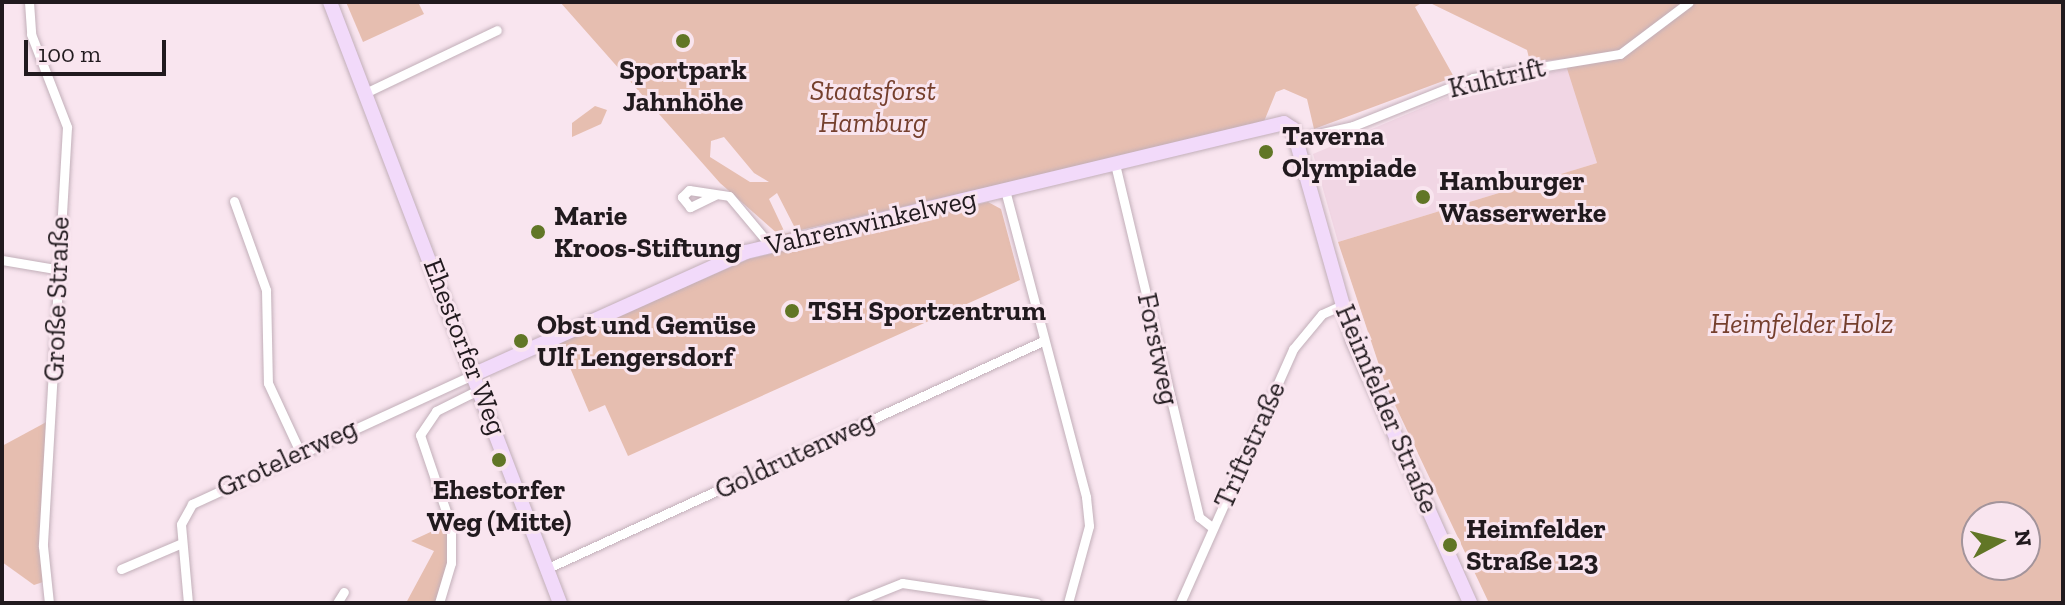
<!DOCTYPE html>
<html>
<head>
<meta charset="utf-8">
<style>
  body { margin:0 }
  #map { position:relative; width:2065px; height:605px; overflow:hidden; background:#f9e5ef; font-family:"Zilla Slab",serif }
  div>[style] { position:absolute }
  .built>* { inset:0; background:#f1d6e4 }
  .green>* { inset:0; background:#e6beb0 }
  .roads { filter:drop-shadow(0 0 2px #c2afb9) drop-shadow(0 0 2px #c2afb9) }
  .street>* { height:9px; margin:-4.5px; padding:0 4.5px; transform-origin:4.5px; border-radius:4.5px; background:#fff }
  .secondary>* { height:14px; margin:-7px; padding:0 7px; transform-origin:7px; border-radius:7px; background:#f2dafa }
  .dots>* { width:22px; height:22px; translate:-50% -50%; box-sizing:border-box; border:4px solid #f9e5ef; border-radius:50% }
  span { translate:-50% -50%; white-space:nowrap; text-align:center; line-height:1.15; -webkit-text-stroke:6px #f9e5ef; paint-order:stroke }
  .poi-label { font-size:28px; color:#211a1e; font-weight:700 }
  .left { translate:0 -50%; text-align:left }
  .street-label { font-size:28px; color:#211a1e }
  .park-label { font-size:28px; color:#753f2d; font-style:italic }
  .frame { position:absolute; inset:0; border:4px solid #211a1e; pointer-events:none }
  .north { position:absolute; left:1961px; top:501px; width:80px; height:80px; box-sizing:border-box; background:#f9e5ef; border:2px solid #a3949b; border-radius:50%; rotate:83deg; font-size:22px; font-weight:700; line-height:32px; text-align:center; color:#211a1e }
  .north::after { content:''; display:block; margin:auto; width:28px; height:36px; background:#617626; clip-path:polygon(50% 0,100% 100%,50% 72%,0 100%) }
  .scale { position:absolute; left:24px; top:40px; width:142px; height:36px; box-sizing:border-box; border:4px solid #211a1e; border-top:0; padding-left:10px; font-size:24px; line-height:28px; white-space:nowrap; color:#211a1e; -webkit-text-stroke:6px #f9e5ef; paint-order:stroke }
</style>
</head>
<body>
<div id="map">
  <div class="built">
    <i style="clip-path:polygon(1569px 68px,1597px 163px,1338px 242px,1313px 154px,1464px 90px)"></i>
  </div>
  <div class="green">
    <i style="clip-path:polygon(346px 2px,418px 2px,424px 14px,363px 42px)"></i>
    <i style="clip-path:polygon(evenodd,560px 2px,1423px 2px,1415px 7px,1454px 77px,1314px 129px,1307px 99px,1284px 89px,1276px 92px,1263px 124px,779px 235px,720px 183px,560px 2px,724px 137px,754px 173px,769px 182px,750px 182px,710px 157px,711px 141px,724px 137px,560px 2px,777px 193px,796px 230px,786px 235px,769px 199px,777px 193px)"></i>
    <i style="clip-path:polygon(evenodd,1428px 2px,2063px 2px,2063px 603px,1489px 603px,1386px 386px,1338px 242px,1597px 163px,1564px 59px,1530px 62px,1527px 50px,1428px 2px,1977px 517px,2025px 517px,2025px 565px,1977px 565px,1977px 517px)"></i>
    <i style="clip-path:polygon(595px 106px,607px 110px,601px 124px,572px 137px,572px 123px)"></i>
    <i style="clip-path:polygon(988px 202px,1001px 209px,1020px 280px,628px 456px,605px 405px,589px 412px,559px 342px,749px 259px)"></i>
    <i style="clip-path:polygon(52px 419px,46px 581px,34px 585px,2px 562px,2px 446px)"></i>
    <i style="clip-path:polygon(445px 510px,453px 547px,439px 603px,406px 603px,434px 551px,411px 541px,437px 529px)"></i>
  </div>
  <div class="roads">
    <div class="street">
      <i style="left:29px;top:2px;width:32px;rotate:86deg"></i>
      <i style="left:31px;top:34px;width:100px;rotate:68.8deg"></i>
      <i style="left:67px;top:127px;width:420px;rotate:93.3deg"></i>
      <i style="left:43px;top:546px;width:57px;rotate:84deg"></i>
      <i style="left:365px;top:93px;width:146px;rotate:-25.5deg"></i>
      <i style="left:1295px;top:139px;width:59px;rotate:-12.6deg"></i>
      <i style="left:1353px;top:126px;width:129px;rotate:-21.8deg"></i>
      <i style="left:1473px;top:78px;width:149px;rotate:-9.3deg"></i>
      <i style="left:1620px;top:54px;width:86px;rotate:-37deg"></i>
      <i style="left:1115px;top:164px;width:363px;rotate:76.6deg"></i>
      <i style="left:1199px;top:517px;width:16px;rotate:38deg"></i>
      <i style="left:1005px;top:190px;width:318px;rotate:75.2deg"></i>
      <i style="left:1086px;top:497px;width:29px;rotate:84deg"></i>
      <i style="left:1089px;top:526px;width:80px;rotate:105.3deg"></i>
      <i style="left:715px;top:195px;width:28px;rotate:154deg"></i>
      <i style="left:690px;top:207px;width:13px;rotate:-129deg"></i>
      <i style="left:682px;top:197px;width:10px;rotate:-45deg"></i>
      <i style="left:689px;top:190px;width:40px;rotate:8.5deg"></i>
      <i style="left:729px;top:196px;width:64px;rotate:50.1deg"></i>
      <i style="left:234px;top:201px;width:95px;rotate:70.2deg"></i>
      <i style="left:266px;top:290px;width:93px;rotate:88.8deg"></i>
      <i style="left:268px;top:383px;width:76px;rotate:65.1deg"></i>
      <i style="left:2px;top:260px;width:54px;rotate:9.6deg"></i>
      <i style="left:548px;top:568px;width:545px;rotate:-24.64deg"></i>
      <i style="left:121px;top:569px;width:66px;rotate:-23.1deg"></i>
      <i style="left:188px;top:603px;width:79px;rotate:-95.1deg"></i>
      <i style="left:181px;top:524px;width:23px;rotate:-61deg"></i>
      <i style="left:192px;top:504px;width:314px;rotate:-24.7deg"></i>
      <i style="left:337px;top:603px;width:13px;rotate:-58deg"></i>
      <i style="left:439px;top:603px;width:42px;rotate:-73.3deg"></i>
      <i style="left:451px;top:563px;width:37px;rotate:-90deg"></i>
      <i style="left:451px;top:526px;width:96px;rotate:-108.8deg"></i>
      <i style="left:420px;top:435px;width:29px;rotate:-56deg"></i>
      <i style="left:436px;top:411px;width:51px;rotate:-26.6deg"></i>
      <i style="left:852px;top:603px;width:54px;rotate:-21.8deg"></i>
      <i style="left:902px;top:583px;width:136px;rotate:8.4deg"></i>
      <i style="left:1180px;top:603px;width:278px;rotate:-66deg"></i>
      <i style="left:1293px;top:349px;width:45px;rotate:-50.4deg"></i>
      <i style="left:1322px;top:314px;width:22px;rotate:-24deg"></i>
    </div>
    <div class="secondary">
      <i style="left:330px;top:2px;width:644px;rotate:69.06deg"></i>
      <i style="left:477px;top:373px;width:295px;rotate:-24.2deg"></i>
      <i style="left:746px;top:252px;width:553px;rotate:-13.48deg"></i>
      <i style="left:1284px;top:123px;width:11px;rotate:34deg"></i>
      <i style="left:1293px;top:129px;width:220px;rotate:74.2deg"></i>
      <i style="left:1353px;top:341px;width:287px;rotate:65.9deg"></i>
    </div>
  </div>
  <div class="dots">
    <i style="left:683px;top:41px;background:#617626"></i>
    <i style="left:1266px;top:152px;background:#617626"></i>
    <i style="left:1423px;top:197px;background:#617626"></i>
    <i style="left:538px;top:232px;background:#617626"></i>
    <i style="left:792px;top:311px;background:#617626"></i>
    <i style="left:521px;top:341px;background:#617626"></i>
    <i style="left:499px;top:460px;background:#617626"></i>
    <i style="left:1450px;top:545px;background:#617626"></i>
  </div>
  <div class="poi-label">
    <span style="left:683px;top:86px">Sportpark<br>Jahnhöhe</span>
    <span class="left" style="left:1282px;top:152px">Taverna<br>Olympiade</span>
    <span class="left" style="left:1439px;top:197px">Hamburger<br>Wasserwerke</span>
    <span class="left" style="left:554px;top:232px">Marie<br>Kroos-Stiftung</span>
    <span class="left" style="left:808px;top:311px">TSH Sportzentrum</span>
    <span class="left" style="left:537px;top:341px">Obst und Gemüse<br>Ulf Lengersdorf</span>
    <span style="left:499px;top:506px">Ehestorfer<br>Weg (Mitte)</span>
    <span class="left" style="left:1466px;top:545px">Heimfelder<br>Straße 123</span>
  </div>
  <div class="street-label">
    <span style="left:1497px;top:78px;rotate:-13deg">Kuhtrift</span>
    <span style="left:871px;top:222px;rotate:-13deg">Vahrenwinkelweg</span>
    <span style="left:57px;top:299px;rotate:-88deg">Große Straße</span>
    <span style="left:465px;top:347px;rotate:69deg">Ehestorfer Weg</span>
    <span style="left:1158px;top:349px;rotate:78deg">Forstweg</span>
    <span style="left:1387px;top:409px;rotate:67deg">Heimfelder Straße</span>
    <span style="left:1250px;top:445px;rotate:-66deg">Triftstraße</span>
    <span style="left:795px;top:455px;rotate:-25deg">Goldrutenweg</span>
    <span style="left:287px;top:458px;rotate:-25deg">Grotelerweg</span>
  </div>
  <div class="park-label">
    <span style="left:873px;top:107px">Staatsforst<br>Hamburg</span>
    <span style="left:1802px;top:324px">Heimfelder Holz</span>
  </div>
  <div class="frame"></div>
  <div class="north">N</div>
  <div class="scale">100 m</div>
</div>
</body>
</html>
